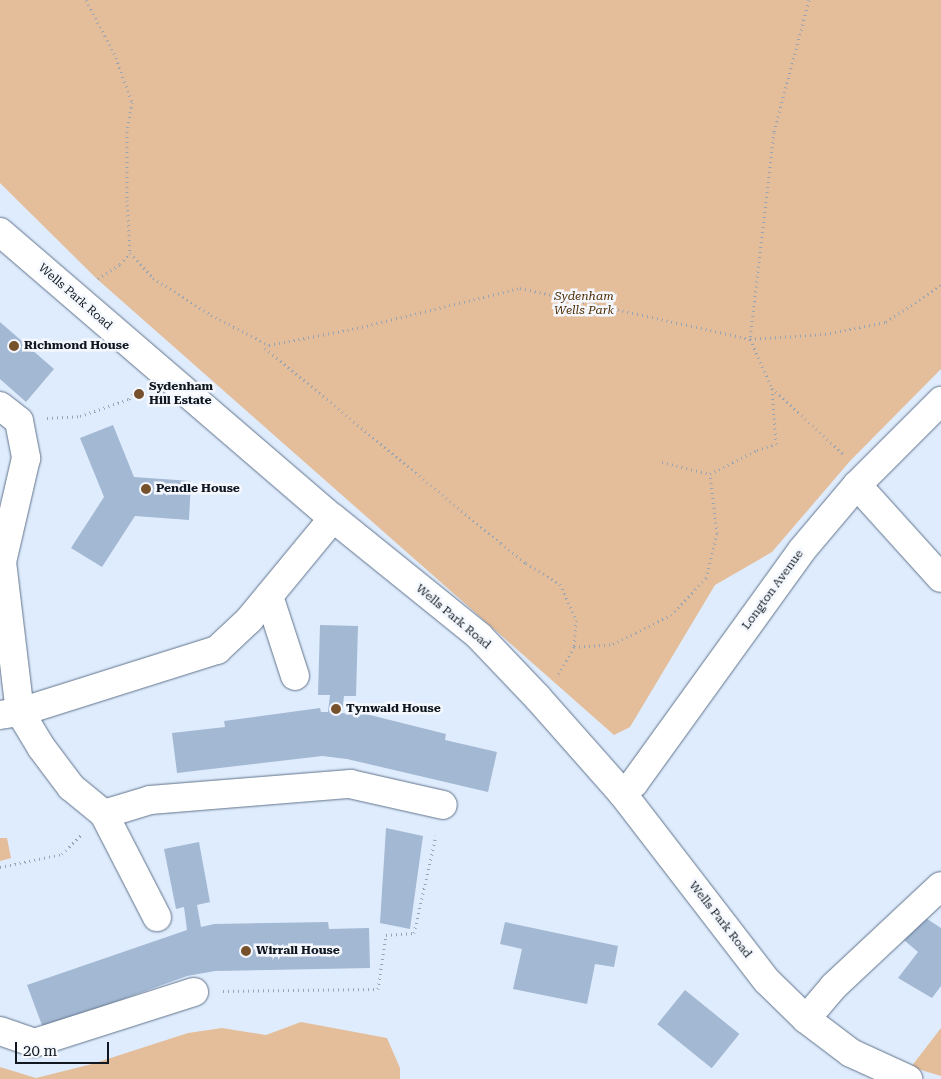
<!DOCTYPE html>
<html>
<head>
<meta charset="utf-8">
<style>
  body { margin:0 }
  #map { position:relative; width:941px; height:1079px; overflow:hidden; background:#dfecfd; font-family:"Roboto Serif",serif }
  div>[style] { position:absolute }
  .green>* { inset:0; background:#e4be9a }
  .building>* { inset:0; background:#a3b8d2; transform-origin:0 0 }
  .path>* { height:3px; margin-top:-1.5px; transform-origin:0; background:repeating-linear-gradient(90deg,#99a4b2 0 1px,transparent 0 5px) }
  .roads { filter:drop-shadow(0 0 1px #60738b) drop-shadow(0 0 1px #60738b) }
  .minor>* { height:28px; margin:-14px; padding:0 14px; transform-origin:14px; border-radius:14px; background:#fff }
  .dots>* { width:14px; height:14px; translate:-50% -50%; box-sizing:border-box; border:2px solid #f4f8fe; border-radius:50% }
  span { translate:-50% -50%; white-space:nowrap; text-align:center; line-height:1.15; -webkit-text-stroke:5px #f4f8fe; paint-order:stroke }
  .street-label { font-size:12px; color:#101720 }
  .park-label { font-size:12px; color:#502c00; font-style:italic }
  .poi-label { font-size:12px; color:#101720; font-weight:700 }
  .left { translate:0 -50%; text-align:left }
  .scale { position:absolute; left:15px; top:1042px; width:94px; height:22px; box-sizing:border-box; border:2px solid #101720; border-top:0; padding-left:6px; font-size:15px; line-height:18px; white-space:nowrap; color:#101720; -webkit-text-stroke:4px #f4f8fe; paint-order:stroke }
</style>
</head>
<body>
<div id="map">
  <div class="green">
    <i style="clip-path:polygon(0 0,941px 0,941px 369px,850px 461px,772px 552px,715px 585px,630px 727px,614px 735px,97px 279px,0 183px)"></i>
    <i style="clip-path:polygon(0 838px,7px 838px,11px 858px,0 861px)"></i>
    <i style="clip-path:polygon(301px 1022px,387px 1038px,400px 1068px,400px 1079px,0 1079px,0 1067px,36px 1078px,92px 1064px,188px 1033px,222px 1028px,266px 1035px)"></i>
    <i style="clip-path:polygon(941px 1028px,941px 1076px,911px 1067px)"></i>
  </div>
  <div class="building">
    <i style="clip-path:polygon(0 322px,54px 369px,26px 402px,0 379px)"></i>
    <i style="clip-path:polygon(113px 425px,134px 477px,191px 481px,189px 520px,135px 516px,102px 567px,71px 548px,104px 497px,80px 438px)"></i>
    <i style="clip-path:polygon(320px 625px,358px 626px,356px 696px,344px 696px,342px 713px,349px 714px,350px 710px,446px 734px,445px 740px,497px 752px,488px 792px,347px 759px,322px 756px,177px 773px,172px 733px,225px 727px,224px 721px,320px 708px,321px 712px,328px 712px,330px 695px,318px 695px)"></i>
    <i style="clip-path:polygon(386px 828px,423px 836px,410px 929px,380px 923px)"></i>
    <i style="clip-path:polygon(199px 842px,210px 902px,197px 905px,201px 927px,214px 924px,328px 922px,329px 929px,369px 928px,370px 968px,215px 971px,187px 976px,43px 1028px,27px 985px,187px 930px,184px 907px,176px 909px,164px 849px)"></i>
    <i style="clip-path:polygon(921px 915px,941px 928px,941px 986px,932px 998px,898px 978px,918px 952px,904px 940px)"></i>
    <i style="clip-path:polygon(505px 922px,618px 946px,614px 967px,595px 964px,587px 1004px,513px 989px,522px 949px,500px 944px)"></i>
    <i style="left:685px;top:990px;width:70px;height:44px;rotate:39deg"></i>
  </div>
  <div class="path">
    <i style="left:86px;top:0;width:60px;rotate:62.2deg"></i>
    <i style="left:114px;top:53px;width:52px;rotate:69.8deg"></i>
    <i style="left:132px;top:102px;width:29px;rotate:100deg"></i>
    <i style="left:127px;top:131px;width:69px;rotate:90deg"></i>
    <i style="left:127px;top:200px;width:53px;rotate:86.8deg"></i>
    <i style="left:809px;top:0;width:137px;rotate:104.9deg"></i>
    <i style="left:774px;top:132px;width:208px;rotate:96.6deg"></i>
    <i style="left:750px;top:339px;width:54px;rotate:65.8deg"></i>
    <i style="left:772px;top:388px;width:98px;rotate:42.9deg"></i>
    <i style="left:98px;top:279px;width:27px;rotate:-34deg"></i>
    <i style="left:120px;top:264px;width:15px;rotate:-48deg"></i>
    <i style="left:130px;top:253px;width:34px;rotate:47deg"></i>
    <i style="left:153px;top:278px;width:69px;rotate:32.5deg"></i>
    <i style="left:211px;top:315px;width:65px;rotate:27.3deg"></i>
    <i style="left:269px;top:345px;width:5px;rotate:143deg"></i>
    <i style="left:265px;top:348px;width:306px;rotate:39.6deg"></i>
    <i style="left:501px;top:543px;width:32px;rotate:39deg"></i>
    <i style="left:526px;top:563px;width:40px;rotate:32deg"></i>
    <i style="left:560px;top:584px;width:39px;rotate:66deg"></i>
    <i style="left:576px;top:620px;width:27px;rotate:94deg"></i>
    <i style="left:574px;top:647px;width:34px;rotate:120deg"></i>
    <i style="left:269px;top:345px;width:90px;rotate:-10.9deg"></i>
    <i style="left:357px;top:328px;width:168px;rotate:-13.8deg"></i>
    <i style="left:520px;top:288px;width:236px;rotate:12.5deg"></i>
    <i style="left:750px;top:339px;width:75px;rotate:-3.8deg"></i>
    <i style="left:825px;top:334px;width:62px;rotate:-11.1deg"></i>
    <i style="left:886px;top:322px;width:66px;rotate:-33.9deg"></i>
    <i style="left:47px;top:418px;width:33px;rotate:-3deg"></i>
    <i style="left:80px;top:416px;width:52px;rotate:-19.1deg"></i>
    <i style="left:129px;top:399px;width:14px;rotate:-51deg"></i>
    <i style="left:662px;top:462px;width:49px;rotate:14deg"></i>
    <i style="left:710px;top:474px;width:53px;rotate:-27.1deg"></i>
    <i style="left:757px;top:450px;width:20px;rotate:-18deg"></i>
    <i style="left:776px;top:444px;width:56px;rotate:-94.1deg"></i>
    <i style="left:574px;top:647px;width:39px;rotate:-4deg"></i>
    <i style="left:613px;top:644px;width:65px;rotate:-26.6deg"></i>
    <i style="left:671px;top:615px;width:51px;rotate:-46.6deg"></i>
    <i style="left:706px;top:578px;width:46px;rotate:-76.3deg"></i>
    <i style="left:717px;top:533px;width:59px;rotate:-96.8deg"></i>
    <i style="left:0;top:867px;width:63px;rotate:-11.8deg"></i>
    <i style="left:62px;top:854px;width:27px;rotate:-45deg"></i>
    <i style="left:223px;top:991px;width:155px;rotate:-0.7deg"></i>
    <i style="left:378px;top:989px;width:55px;rotate:-81.6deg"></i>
    <i style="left:386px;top:935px;width:28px;rotate:-4deg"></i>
    <i style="left:414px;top:933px;width:100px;rotate:-77.3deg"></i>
  </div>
  <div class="roads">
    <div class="minor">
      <i style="left:0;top:232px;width:439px;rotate:40.7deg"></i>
      <i style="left:333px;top:518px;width:188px;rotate:38.9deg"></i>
      <i style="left:479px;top:636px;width:86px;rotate:46.4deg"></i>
      <i style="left:538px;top:698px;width:127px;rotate:48.5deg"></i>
      <i style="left:622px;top:793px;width:237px;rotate:52.4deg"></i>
      <i style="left:767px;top:981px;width:54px;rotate:44.3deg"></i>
      <i style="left:806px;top:1019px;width:56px;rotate:37.1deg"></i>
      <i style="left:851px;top:1053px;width:63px;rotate:24.5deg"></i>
      <i style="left:0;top:406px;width:24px;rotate:38deg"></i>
      <i style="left:19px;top:421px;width:38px;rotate:79deg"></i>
      <i style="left:26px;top:458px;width:107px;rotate:103deg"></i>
      <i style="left:2px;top:562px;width:151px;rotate:83.2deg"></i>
      <i style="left:20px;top:712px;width:41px;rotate:59deg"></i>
      <i style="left:41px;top:747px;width:50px;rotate:53.1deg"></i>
      <i style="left:71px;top:787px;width:43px;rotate:39.3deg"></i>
      <i style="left:104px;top:814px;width:48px;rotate:-16.9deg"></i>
      <i style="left:150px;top:800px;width:201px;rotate:-4.6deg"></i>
      <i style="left:350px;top:784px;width:95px;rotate:12.7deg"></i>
      <i style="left:857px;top:485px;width:125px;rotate:47.9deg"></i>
      <i style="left:269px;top:596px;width:84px;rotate:72deg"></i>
      <i style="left:0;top:715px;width:20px;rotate:-9deg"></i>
      <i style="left:20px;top:712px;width:207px;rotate:-17.5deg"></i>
      <i style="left:217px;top:650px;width:44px;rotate:-43.2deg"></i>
      <i style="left:249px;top:620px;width:132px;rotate:-50.5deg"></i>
      <i style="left:622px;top:793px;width:16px;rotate:-40deg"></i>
      <i style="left:634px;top:783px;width:287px;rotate:-54.2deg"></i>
      <i style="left:802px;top:550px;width:85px;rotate:-49.8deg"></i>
      <i style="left:857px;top:485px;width:119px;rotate:-45deg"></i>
      <i style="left:104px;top:814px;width:116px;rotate:62.8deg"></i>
      <i style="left:806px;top:1019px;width:43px;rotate:-49.7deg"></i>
      <i style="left:834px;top:986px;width:146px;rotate:-43.1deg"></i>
      <i style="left:0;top:1031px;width:36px;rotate:19deg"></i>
      <i style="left:34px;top:1043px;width:168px;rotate:-17.7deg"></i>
    </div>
  </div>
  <div class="dots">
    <i style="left:14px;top:346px;background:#76512c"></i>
    <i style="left:139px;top:394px;background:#76512c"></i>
    <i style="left:146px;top:489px;background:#76512c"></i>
    <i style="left:336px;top:709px;background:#76512c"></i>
    <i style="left:246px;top:951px;background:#76512c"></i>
  </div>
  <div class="street-label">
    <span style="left:75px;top:297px;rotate:41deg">Wells Park Road</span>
    <span style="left:773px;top:590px;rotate:-54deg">Longton Avenue</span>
    <span style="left:453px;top:617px;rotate:40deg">Wells Park Road</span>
    <span style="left:720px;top:920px;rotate:52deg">Wells Park Road</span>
  </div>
  <div class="park-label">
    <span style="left:584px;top:304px">Sydenham<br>Wells Park</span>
  </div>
  <div class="poi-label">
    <span class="left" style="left:24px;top:346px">Richmond House</span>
    <span class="left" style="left:149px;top:394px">Sydenham<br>Hill Estate</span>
    <span class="left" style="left:156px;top:489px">Pendle House</span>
    <span class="left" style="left:346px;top:709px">Tynwald House</span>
    <span class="left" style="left:256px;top:951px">Wirrall House</span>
  </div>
  <div class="scale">20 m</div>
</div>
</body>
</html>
